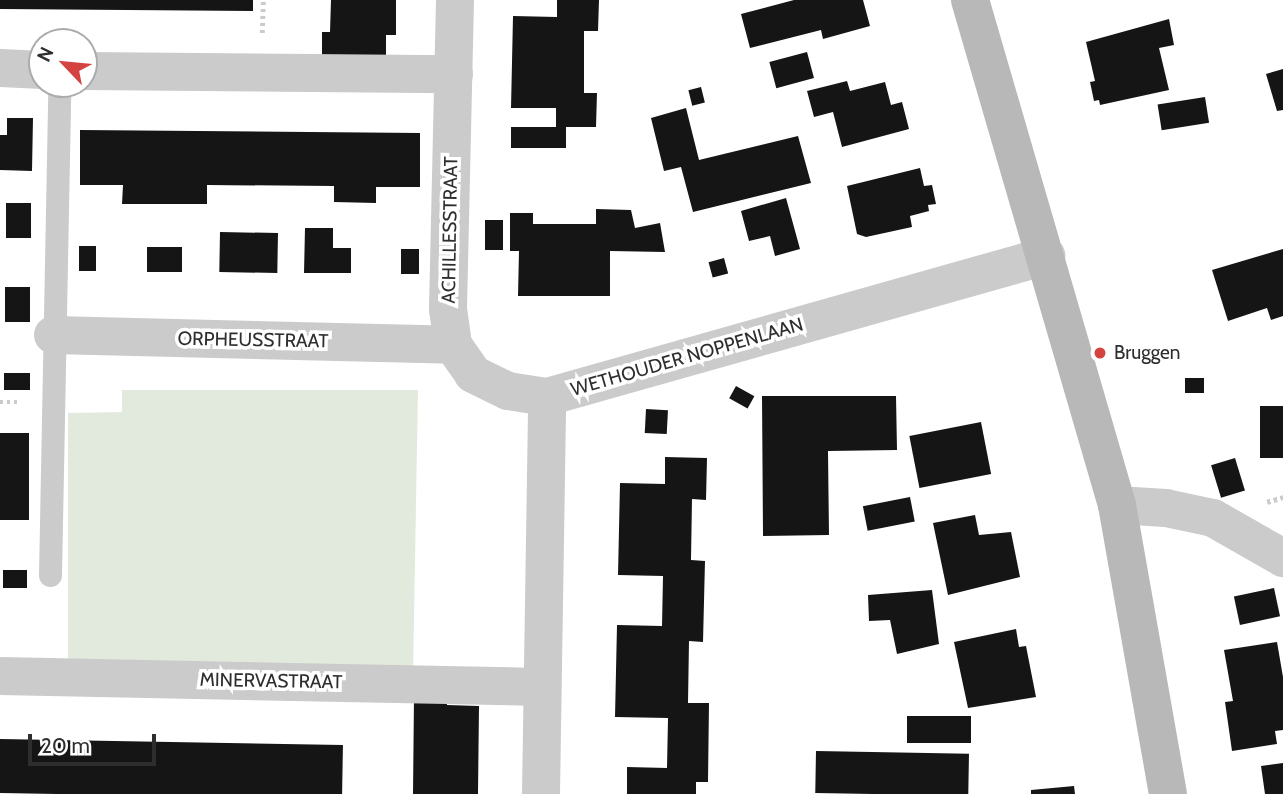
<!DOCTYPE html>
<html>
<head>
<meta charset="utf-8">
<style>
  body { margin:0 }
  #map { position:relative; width:1283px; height:794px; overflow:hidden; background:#fff; font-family:Cabin,sans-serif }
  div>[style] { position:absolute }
  .green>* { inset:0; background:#e2eadd }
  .building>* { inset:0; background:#151515; transform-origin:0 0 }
  .path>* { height:4.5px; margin-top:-2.25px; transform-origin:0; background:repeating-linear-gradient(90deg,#cbcbcb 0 3.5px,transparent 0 7px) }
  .lane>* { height:23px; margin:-11.5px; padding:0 11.5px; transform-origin:11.5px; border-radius:11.5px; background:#cbcbcb }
  .street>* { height:38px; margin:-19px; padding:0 19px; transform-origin:19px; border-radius:19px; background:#cbcbcb }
  .secondary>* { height:38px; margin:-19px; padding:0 19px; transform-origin:19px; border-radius:19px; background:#b8b8b8 }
  .dots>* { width:19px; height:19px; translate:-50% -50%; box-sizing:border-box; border:4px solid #fff; border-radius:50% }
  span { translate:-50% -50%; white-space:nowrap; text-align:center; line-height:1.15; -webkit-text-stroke:7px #fff; paint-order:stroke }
  .street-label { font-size:19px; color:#2e2e2e }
  .poi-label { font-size:19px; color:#2e2e2e }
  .left { translate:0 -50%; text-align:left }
  .north { position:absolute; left:28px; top:28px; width:70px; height:70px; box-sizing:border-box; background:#fff; border:2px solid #ababab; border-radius:50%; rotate:296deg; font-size:19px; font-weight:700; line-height:28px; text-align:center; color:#2e2e2e }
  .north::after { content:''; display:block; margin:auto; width:24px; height:32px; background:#d44340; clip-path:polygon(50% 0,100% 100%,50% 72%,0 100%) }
  .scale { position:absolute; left:28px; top:734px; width:128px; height:32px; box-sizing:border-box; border:4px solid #2e2e2e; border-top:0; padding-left:9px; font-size:21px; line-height:24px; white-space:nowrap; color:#2e2e2e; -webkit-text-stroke:5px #fff; paint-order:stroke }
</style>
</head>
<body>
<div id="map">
  <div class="green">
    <i style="clip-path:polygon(122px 390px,418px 390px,413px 674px,68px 669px,68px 413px,122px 412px)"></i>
  </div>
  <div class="building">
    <i style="clip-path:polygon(0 0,253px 0,253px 11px,0 9px)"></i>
    <i style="clip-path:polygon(331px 0,396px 0,396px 35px,386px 35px,386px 63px,322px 62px,322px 32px,330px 32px)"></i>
    <i style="clip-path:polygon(557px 0,599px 0,598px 31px,584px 31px,584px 93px,597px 93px,596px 127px,566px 127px,566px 148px,511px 148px,511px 127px,556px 127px,556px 108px,511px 108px,513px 16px,557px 17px)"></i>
    <i style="clip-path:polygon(794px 0,863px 0,870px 26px,823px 39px,821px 30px,750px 48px,741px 14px)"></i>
    <i style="clip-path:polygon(1169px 19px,1174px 45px,1159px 48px,1169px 90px,1100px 105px,1099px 100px,1094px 101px,1090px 82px,1095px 81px,1086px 42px)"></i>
    <i style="left:807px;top:52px;width:27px;height:39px;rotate:75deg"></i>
    <i style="clip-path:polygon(1283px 69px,1283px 110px,1277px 111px,1266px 74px)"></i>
    <i style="clip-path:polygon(847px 81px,850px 91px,885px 82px,891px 105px,902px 102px,909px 129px,842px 147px,833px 112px,814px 117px,807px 91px)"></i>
    <i style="left:701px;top:87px;width:16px;height:13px;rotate:76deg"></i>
    <i style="left:1205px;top:97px;width:26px;height:48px;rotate:81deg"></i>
    <i style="clip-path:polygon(686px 108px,699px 160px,798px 136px,811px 183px,693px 212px,681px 167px,664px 171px,651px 118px)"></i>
    <i style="clip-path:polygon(7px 118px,33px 118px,32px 171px,0 170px,0 135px,7px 135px)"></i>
    <i style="clip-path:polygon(80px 130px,420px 133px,420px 187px,376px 187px,376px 203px,334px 202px,334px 186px,207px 185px,207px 204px,122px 204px,123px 185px,80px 185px)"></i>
    <i style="clip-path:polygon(920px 168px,924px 186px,932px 185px,936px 204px,928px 205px,929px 211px,910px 216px,912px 227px,866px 237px,857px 234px,847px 186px)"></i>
    <i style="clip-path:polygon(786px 198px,800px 249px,775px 256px,770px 236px,749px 241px,741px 211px)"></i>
    <i style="left:6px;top:203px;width:25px;height:35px"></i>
    <i style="clip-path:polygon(596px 209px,631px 210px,635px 228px,660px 223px,665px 252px,610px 251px,610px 296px,518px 296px,519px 251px,510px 251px,510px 213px,533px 213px,533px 224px,596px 224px)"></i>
    <i style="left:485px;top:220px;width:18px;height:30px"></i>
    <i style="clip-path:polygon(305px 228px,333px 228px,333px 248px,351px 248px,351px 273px,304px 273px)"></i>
    <i style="left:220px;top:232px;width:58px;height:40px;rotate:1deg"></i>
    <i style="left:79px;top:246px;width:17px;height:25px"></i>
    <i style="left:147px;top:247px;width:35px;height:25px"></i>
    <i style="left:401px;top:249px;width:18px;height:25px"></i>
    <i style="clip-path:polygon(1283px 249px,1283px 316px,1271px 320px,1267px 308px,1228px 321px,1212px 270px)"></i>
    <i style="left:724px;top:258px;width:16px;height:16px;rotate:75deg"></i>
    <i style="left:5px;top:287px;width:25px;height:35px"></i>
    <i style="left:4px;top:373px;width:26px;height:17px"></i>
    <i style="left:1204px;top:378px;width:15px;height:19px;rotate:90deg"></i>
    <i style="left:736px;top:386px;width:21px;height:14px;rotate:29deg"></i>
    <i style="clip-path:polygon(762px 396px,896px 396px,897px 450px,828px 451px,829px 535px,763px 536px)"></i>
    <i style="left:1283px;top:406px;width:52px;height:23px;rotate:90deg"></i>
    <i style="left:646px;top:409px;width:22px;height:24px;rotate:3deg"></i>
    <i style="left:981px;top:422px;width:53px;height:73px;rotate:79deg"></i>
    <i style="left:0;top:433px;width:29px;height:87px"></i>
    <i style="clip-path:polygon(665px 457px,707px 458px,706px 500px,692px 499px,691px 560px,705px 561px,703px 642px,689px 641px,688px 703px,709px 703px,708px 782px,696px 782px,696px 794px,627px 794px,627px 767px,667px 768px,668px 718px,615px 717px,617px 625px,662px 626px,663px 576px,618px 575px,620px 483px,665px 484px)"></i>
    <i style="left:1235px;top:458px;width:34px;height:25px;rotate:73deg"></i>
    <i style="left:910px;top:497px;width:25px;height:48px;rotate:79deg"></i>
    <i style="clip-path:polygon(975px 515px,979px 535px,1011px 532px,1020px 577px,948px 595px,933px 523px)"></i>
    <i style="left:3px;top:570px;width:24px;height:18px"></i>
    <i style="left:1274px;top:588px;width:29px;height:41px;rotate:78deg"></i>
    <i style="clip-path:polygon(932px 590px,939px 644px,897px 654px,890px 620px,869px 621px,868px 595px)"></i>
    <i style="clip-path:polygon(1016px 629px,1019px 647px,1026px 646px,1036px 697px,968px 708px,954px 642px)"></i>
    <i style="clip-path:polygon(1277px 642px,1283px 677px,1283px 730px,1275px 731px,1277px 744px,1232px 751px,1225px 702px,1233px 701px,1224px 650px)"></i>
    <i style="clip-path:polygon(414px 696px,446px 696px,447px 705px,479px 706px,478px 794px,413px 794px)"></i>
    <i style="left:907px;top:716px;width:64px;height:27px"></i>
    <i style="left:0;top:739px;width:343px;height:54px;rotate:1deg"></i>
    <i style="left:816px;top:751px;width:153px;height:42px;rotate:1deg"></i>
    <i style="clip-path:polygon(1283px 763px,1283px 794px,1265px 794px,1261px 766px)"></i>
    <i style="clip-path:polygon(1074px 786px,1075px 794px,1031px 794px,1031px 790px)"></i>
  </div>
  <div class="path">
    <i style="left:262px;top:33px;width:33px;rotate:-88deg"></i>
    <i style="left:0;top:402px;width:20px"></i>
    <i style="left:1267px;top:502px;width:17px;rotate:-17deg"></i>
  </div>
  <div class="lane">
    <i style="left:50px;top:575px;width:491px;rotate:-88.9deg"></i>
  </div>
  <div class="street">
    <i style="left:455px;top:0;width:309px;rotate:91.3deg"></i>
    <i style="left:448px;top:309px;width:36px;rotate:82deg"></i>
    <i style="left:453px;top:345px;width:35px;rotate:55deg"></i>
    <i style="left:473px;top:374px;width:39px;rotate:26deg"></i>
    <i style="left:508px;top:391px;width:39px;rotate:9deg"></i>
    <i style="left:0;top:68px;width:42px;rotate:2.7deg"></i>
    <i style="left:84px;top:71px;width:370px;rotate:0.5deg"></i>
    <i style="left:53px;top:335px;width:400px;rotate:1.4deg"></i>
    <i style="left:1117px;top:505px;width:49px;rotate:3.5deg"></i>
    <i style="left:1166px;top:508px;width:48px;rotate:12deg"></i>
    <i style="left:1213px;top:518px;width:81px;rotate:29.7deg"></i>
    <i style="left:0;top:676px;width:542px;rotate:1.16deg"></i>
    <i style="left:541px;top:794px;width:397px;rotate:-89.1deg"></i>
    <i style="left:547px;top:397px;width:519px;rotate:-15.78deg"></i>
  </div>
  <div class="secondary">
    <i style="left:970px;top:0;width:526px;rotate:73.77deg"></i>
    <i style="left:1117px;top:505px;width:293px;rotate:80deg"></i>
  </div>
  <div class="dots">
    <i style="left:1100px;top:353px;background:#d44340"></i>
  </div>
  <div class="street-label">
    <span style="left:450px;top:230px;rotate:-89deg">ACHILLESSTRAAT</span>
    <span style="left:253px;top:340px;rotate:1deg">ORPHEUSSTRAAT</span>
    <span style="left:687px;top:357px;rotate:-16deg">WETHOUDER NOPPENLAAN</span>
    <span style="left:271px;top:681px;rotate:1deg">MINERVASTRAAT</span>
  </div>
  <div class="poi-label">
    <span class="left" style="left:1114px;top:353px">Bruggen</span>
  </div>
  <div class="north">N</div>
  <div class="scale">20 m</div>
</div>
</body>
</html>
